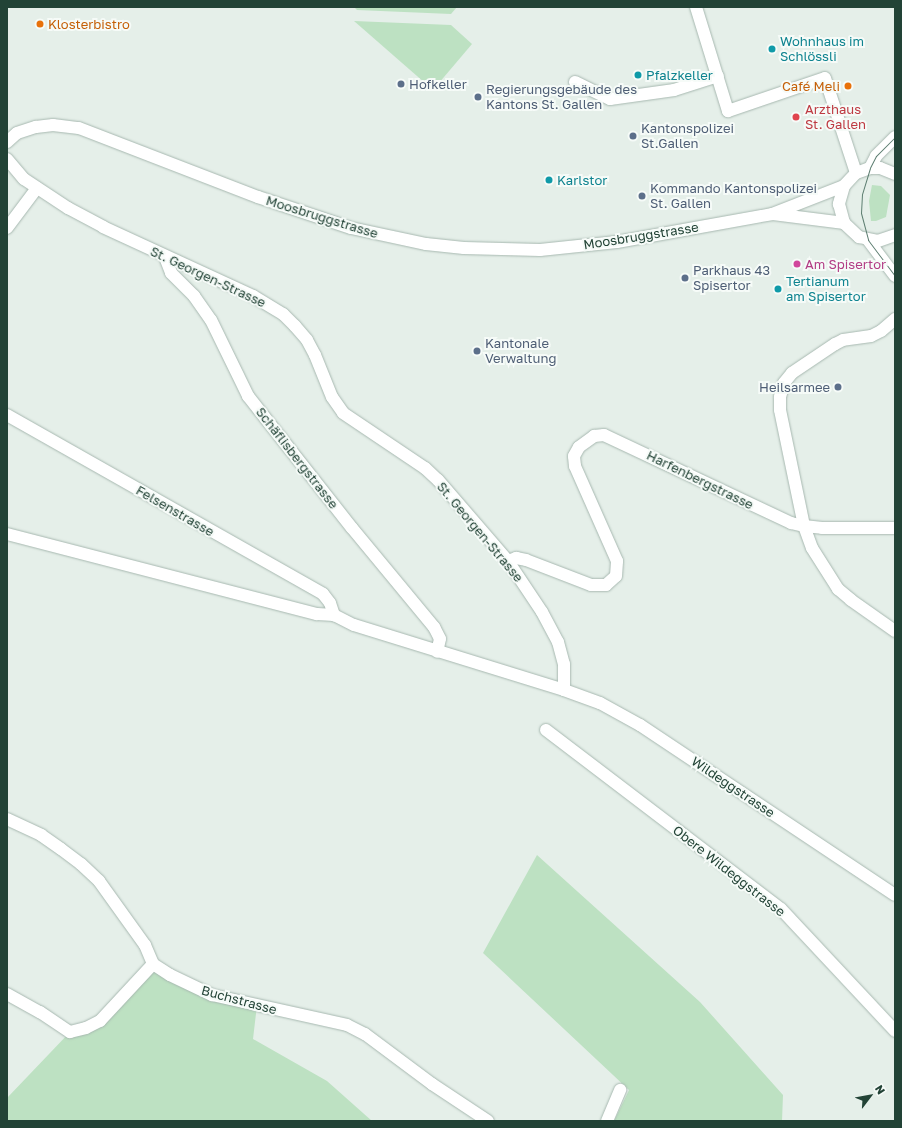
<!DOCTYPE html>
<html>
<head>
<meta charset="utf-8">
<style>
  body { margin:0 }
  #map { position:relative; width:902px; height:1128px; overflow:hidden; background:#e5efe9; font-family:"Golos Text",sans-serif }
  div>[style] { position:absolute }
  .green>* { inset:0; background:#bde1c2 }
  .roads { filter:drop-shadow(0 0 1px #a7b8b0) drop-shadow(0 0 1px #a7b8b0) }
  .minor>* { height:12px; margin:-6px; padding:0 6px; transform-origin:6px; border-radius:6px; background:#fff }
  .secondary>* { height:12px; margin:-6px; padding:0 6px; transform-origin:6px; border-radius:6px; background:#fff }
  .tram>* { height:1px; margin:-0.5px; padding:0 0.5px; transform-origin:0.5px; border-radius:0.5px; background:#5d7e71 }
  .dots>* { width:11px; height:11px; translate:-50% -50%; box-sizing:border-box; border:2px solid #f6fbf8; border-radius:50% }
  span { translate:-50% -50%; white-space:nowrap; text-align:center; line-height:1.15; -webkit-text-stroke:4px #f6fbf8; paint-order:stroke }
  .food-label { font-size:13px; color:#c56008 }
  .left { translate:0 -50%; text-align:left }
  .right { translate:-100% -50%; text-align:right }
  .culture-label { font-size:13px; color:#0d838f }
  .service-label { font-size:13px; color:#4e5e75 }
  .health-label { font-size:13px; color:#be3a42 }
  .street-label { font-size:13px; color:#224336 }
  .hotel-label { font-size:13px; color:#b23c85 }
  .frame { position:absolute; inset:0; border:8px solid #224336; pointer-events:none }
  .north { position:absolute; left:850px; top:1076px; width:40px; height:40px; -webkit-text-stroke:3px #f6fbf8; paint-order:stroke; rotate:58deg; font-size:11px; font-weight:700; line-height:16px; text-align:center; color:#224336 }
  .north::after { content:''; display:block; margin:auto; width:14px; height:18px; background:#224336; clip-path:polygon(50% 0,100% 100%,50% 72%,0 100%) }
</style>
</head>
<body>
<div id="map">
  <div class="green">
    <i style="clip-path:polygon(354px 7px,457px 7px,451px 14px,357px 10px)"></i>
    <i style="clip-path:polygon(354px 21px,451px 25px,472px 44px,433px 90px)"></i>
    <i style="clip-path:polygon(872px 185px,881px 186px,890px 195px,886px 217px,876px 221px,871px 221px,869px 201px)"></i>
    <i style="clip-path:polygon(537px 855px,700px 1002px,783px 1095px,782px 1121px,614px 1121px,629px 1090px,483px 953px)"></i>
    <i style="clip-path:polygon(153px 964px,170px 975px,257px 1005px,253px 1039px,327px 1081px,372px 1121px,7px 1121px,7px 1098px,70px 1032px,86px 1028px)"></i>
  </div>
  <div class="roads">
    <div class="minor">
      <i style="left:696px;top:7px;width:109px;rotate:72.9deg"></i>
      <i style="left:728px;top:111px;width:102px;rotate:-18.8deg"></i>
      <i style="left:825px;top:78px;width:100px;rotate:71.9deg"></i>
      <i style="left:575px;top:82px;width:39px;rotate:26deg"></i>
      <i style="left:610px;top:99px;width:65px;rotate:-8deg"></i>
      <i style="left:674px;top:90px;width:46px;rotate:-17.7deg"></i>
      <i style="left:7px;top:142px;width:13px;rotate:-42deg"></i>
      <i style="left:17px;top:133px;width:20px;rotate:-18deg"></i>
      <i style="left:36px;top:127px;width:17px;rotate:-7deg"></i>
      <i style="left:53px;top:125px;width:26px;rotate:7deg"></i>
      <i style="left:79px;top:128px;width:192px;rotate:21.1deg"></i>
      <i style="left:258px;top:197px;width:98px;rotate:18.4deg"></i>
      <i style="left:351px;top:228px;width:77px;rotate:12deg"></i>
      <i style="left:426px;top:244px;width:38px;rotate:6deg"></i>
      <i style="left:464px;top:248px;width:76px;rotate:1.5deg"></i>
      <i style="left:540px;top:250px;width:77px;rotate:-5.9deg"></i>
      <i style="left:617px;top:242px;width:158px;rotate:-10.2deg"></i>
      <i style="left:772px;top:214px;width:77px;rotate:-21.3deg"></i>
      <i style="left:7px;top:159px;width:26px;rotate:50deg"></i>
      <i style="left:24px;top:179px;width:53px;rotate:33.4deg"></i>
      <i style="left:68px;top:208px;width:40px;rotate:28deg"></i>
      <i style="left:103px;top:227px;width:165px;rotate:24.7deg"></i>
      <i style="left:253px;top:296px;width:35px;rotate:31deg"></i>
      <i style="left:283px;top:314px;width:17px;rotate:45deg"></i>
      <i style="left:295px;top:326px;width:18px;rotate:49deg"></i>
      <i style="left:307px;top:340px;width:17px;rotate:62deg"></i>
      <i style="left:315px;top:355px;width:45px;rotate:68deg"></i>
      <i style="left:332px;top:397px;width:19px;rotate:55deg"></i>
      <i style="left:343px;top:413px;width:99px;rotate:33.9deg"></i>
      <i style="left:425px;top:468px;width:18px;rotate:43deg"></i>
      <i style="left:438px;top:480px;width:107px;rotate:49.2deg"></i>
      <i style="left:508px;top:561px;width:61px;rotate:56.3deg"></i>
      <i style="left:542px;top:612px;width:34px;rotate:62deg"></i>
      <i style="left:558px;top:642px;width:23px;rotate:75deg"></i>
      <i style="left:564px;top:664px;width:26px;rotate:90deg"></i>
      <i style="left:773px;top:214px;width:72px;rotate:7.2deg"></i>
      <i style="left:7px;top:228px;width:50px;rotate:-53.1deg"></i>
      <i style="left:165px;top:257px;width:17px;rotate:69deg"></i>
      <i style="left:171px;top:273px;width:33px;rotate:45deg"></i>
      <i style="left:194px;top:296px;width:29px;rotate:55deg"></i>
      <i style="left:211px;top:320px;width:85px;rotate:64deg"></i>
      <i style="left:248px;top:396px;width:168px;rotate:51.8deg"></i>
      <i style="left:352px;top:528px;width:129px;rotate:50.4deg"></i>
      <i style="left:434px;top:627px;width:13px;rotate:63deg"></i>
      <i style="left:440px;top:639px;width:13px;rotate:103deg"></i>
      <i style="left:895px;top:319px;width:18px;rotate:139deg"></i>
      <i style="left:881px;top:331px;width:11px;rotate:153deg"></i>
      <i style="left:871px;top:336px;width:28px;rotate:172deg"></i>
      <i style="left:843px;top:340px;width:9px;rotate:153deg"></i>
      <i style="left:835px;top:344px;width:52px;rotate:146deg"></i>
      <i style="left:792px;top:373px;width:13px;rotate:129deg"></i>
      <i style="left:784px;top:383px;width:15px;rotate:106deg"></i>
      <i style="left:780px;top:397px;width:13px;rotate:90deg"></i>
      <i style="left:780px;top:410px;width:118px;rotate:78.3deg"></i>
      <i style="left:804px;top:526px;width:23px;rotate:70deg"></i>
      <i style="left:812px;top:548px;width:49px;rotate:57.6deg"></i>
      <i style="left:838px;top:589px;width:17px;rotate:40deg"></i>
      <i style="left:851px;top:600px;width:54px;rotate:35.2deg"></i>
      <i style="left:7px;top:415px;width:363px;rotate:29.5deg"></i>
      <i style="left:323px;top:594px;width:11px;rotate:52deg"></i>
      <i style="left:330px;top:603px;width:13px;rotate:72deg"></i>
      <i style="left:7px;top:534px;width:320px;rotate:14.5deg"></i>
      <i style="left:317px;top:614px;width:17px;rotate:3deg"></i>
      <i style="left:334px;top:615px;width:22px;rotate:27deg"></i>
      <i style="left:354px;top:625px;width:220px;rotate:17.2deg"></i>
      <i style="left:564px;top:690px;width:38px;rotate:20deg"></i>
      <i style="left:600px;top:703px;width:46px;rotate:28.8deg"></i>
      <i style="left:640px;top:725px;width:306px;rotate:33.7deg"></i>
      <i style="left:508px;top:561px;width:9px;rotate:-21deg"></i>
      <i style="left:516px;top:558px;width:10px;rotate:11deg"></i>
      <i style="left:526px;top:560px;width:70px;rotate:21deg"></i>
      <i style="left:591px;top:585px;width:15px"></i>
      <i style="left:606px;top:585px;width:13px;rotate:-42deg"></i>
      <i style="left:616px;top:576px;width:15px;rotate:-86deg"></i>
      <i style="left:617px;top:561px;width:104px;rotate:-113.9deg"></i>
      <i style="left:575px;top:466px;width:10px;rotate:-96deg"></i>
      <i style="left:574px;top:456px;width:10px;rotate:-61deg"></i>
      <i style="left:579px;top:447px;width:19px;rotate:-36deg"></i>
      <i style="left:594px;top:436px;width:10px;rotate:-6deg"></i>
      <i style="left:604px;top:435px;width:207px;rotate:25.2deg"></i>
      <i style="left:791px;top:523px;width:13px;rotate:13deg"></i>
      <i style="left:804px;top:526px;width:18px;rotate:6deg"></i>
      <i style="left:822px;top:528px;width:73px"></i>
      <i style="left:546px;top:730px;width:295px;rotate:37.3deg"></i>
      <i style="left:781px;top:909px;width:167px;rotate:46.9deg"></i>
      <i style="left:7px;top:819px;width:38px;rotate:25deg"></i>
      <i style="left:41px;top:835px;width:24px;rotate:35deg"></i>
      <i style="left:61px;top:849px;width:25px;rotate:37deg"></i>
      <i style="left:81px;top:864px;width:25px;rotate:43deg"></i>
      <i style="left:99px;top:881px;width:79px;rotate:54.3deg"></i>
      <i style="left:145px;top:945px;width:21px;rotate:67deg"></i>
      <i style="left:153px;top:964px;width:20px;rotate:33deg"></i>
      <i style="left:170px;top:975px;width:47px;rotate:25.5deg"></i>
      <i style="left:212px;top:995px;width:138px;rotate:12.5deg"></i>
      <i style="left:347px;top:1025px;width:20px;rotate:27deg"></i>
      <i style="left:365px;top:1034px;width:84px;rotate:36.7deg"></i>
      <i style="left:432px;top:1084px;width:67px;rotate:33.5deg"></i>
      <i style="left:7px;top:994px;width:38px;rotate:29deg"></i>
      <i style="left:40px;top:1012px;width:36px;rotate:34deg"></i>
      <i style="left:70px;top:1032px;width:16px;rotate:-14deg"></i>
      <i style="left:86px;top:1028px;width:16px;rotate:-27deg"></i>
      <i style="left:100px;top:1021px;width:78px;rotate:-47.1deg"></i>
      <i style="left:607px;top:1121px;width:34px;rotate:-67deg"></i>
    </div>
    <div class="secondary">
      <i style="left:870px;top:168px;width:13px;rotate:-63deg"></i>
      <i style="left:876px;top:156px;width:27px;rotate:-45deg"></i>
      <i style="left:895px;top:174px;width:16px;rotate:-158deg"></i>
      <i style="left:880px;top:168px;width:10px;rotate:180deg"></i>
      <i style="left:870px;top:168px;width:15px;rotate:160deg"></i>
      <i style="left:856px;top:173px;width:18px;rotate:133deg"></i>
      <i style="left:844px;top:186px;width:19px;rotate:106deg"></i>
      <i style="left:839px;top:204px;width:20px;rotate:75deg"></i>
      <i style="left:844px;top:223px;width:21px;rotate:43deg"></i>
      <i style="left:859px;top:237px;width:19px;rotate:12deg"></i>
      <i style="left:878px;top:241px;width:18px;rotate:-19deg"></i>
      <i style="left:868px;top:240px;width:45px;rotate:53.1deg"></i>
    </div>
  </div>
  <div class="tram">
    <i style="left:895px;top:137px;width:27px;rotate:135deg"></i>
    <i style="left:876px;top:156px;width:13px;rotate:117deg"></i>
    <i style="left:870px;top:168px;width:27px;rotate:107deg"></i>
    <i style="left:862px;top:194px;width:19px;rotate:93deg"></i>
    <i style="left:861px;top:213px;width:28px;rotate:75deg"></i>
    <i style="left:868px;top:240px;width:45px;rotate:53.1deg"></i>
    <i style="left:895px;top:211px;width:25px;rotate:90deg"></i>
  </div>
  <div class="dots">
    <i style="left:40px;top:24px;background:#e8710a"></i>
    <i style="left:772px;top:49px;background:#0f9aa8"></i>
    <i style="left:638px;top:75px;background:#0f9aa8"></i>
    <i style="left:401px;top:84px;background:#5c6f8a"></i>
    <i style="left:848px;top:86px;background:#e8710a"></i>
    <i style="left:478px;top:97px;background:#5c6f8a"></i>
    <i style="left:796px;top:117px;background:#e0444e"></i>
    <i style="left:633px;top:136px;background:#5c6f8a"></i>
    <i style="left:549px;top:180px;background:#0f9aa8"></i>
    <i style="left:642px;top:196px;background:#5c6f8a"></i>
    <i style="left:797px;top:264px;background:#d1479c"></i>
    <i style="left:685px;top:278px;background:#5c6f8a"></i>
    <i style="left:778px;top:289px;background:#0f9aa8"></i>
    <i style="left:477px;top:351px;background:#5c6f8a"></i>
    <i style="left:838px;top:387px;background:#5c6f8a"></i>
  </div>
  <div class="food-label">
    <span class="left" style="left:48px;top:24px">Klosterbistro</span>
    <span class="right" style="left:840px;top:86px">Café Meli</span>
  </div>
  <div class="culture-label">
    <span class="left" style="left:780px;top:49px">Wohnhaus im<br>Schlössli</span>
    <span class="left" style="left:646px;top:75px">Pfalzkeller</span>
    <span class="left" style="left:557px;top:180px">Karlstor</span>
    <span class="left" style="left:786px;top:289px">Tertianum<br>am Spisertor</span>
  </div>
  <div class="service-label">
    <span class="left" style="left:409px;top:84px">Hofkeller</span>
    <span class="left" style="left:486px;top:97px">Regierungsgebäude des<br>Kantons St. Gallen</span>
    <span class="left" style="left:641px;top:136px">Kantonspolizei<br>St.Gallen</span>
    <span class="left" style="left:650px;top:196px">Kommando Kantonspolizei<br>St. Gallen</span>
    <span class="left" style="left:693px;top:278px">Parkhaus 43<br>Spisertor</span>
    <span class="left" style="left:485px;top:351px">Kantonale<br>Verwaltung</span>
    <span class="right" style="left:830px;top:387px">Heilsarmee</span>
  </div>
  <div class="health-label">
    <span class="left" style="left:805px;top:117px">Arzthaus<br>St. Gallen</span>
  </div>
  <div class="street-label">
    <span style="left:322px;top:217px;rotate:17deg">Moosbruggstrasse</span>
    <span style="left:641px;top:236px;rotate:-9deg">Moosbruggstrasse</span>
    <span style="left:208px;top:277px;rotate:25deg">St. Georgen-Strasse</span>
    <span style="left:297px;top:458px;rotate:52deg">Schäflisbergstrasse</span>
    <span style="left:700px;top:480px;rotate:26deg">Harfenbergstrasse</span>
    <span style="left:175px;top:511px;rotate:30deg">Felsenstrasse</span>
    <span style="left:480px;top:532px;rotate:50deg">St. Georgen-Strasse</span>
    <span style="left:733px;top:787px;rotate:34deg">Wildeggstrasse</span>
    <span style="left:729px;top:871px;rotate:38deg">Obere Wildeggstrasse</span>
    <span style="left:239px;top:1000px;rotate:15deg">Buchstrasse</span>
  </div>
  <div class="hotel-label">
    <span class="left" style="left:805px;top:264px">Am Spisertor</span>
  </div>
  <div class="frame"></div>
  <div class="north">N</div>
</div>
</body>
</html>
